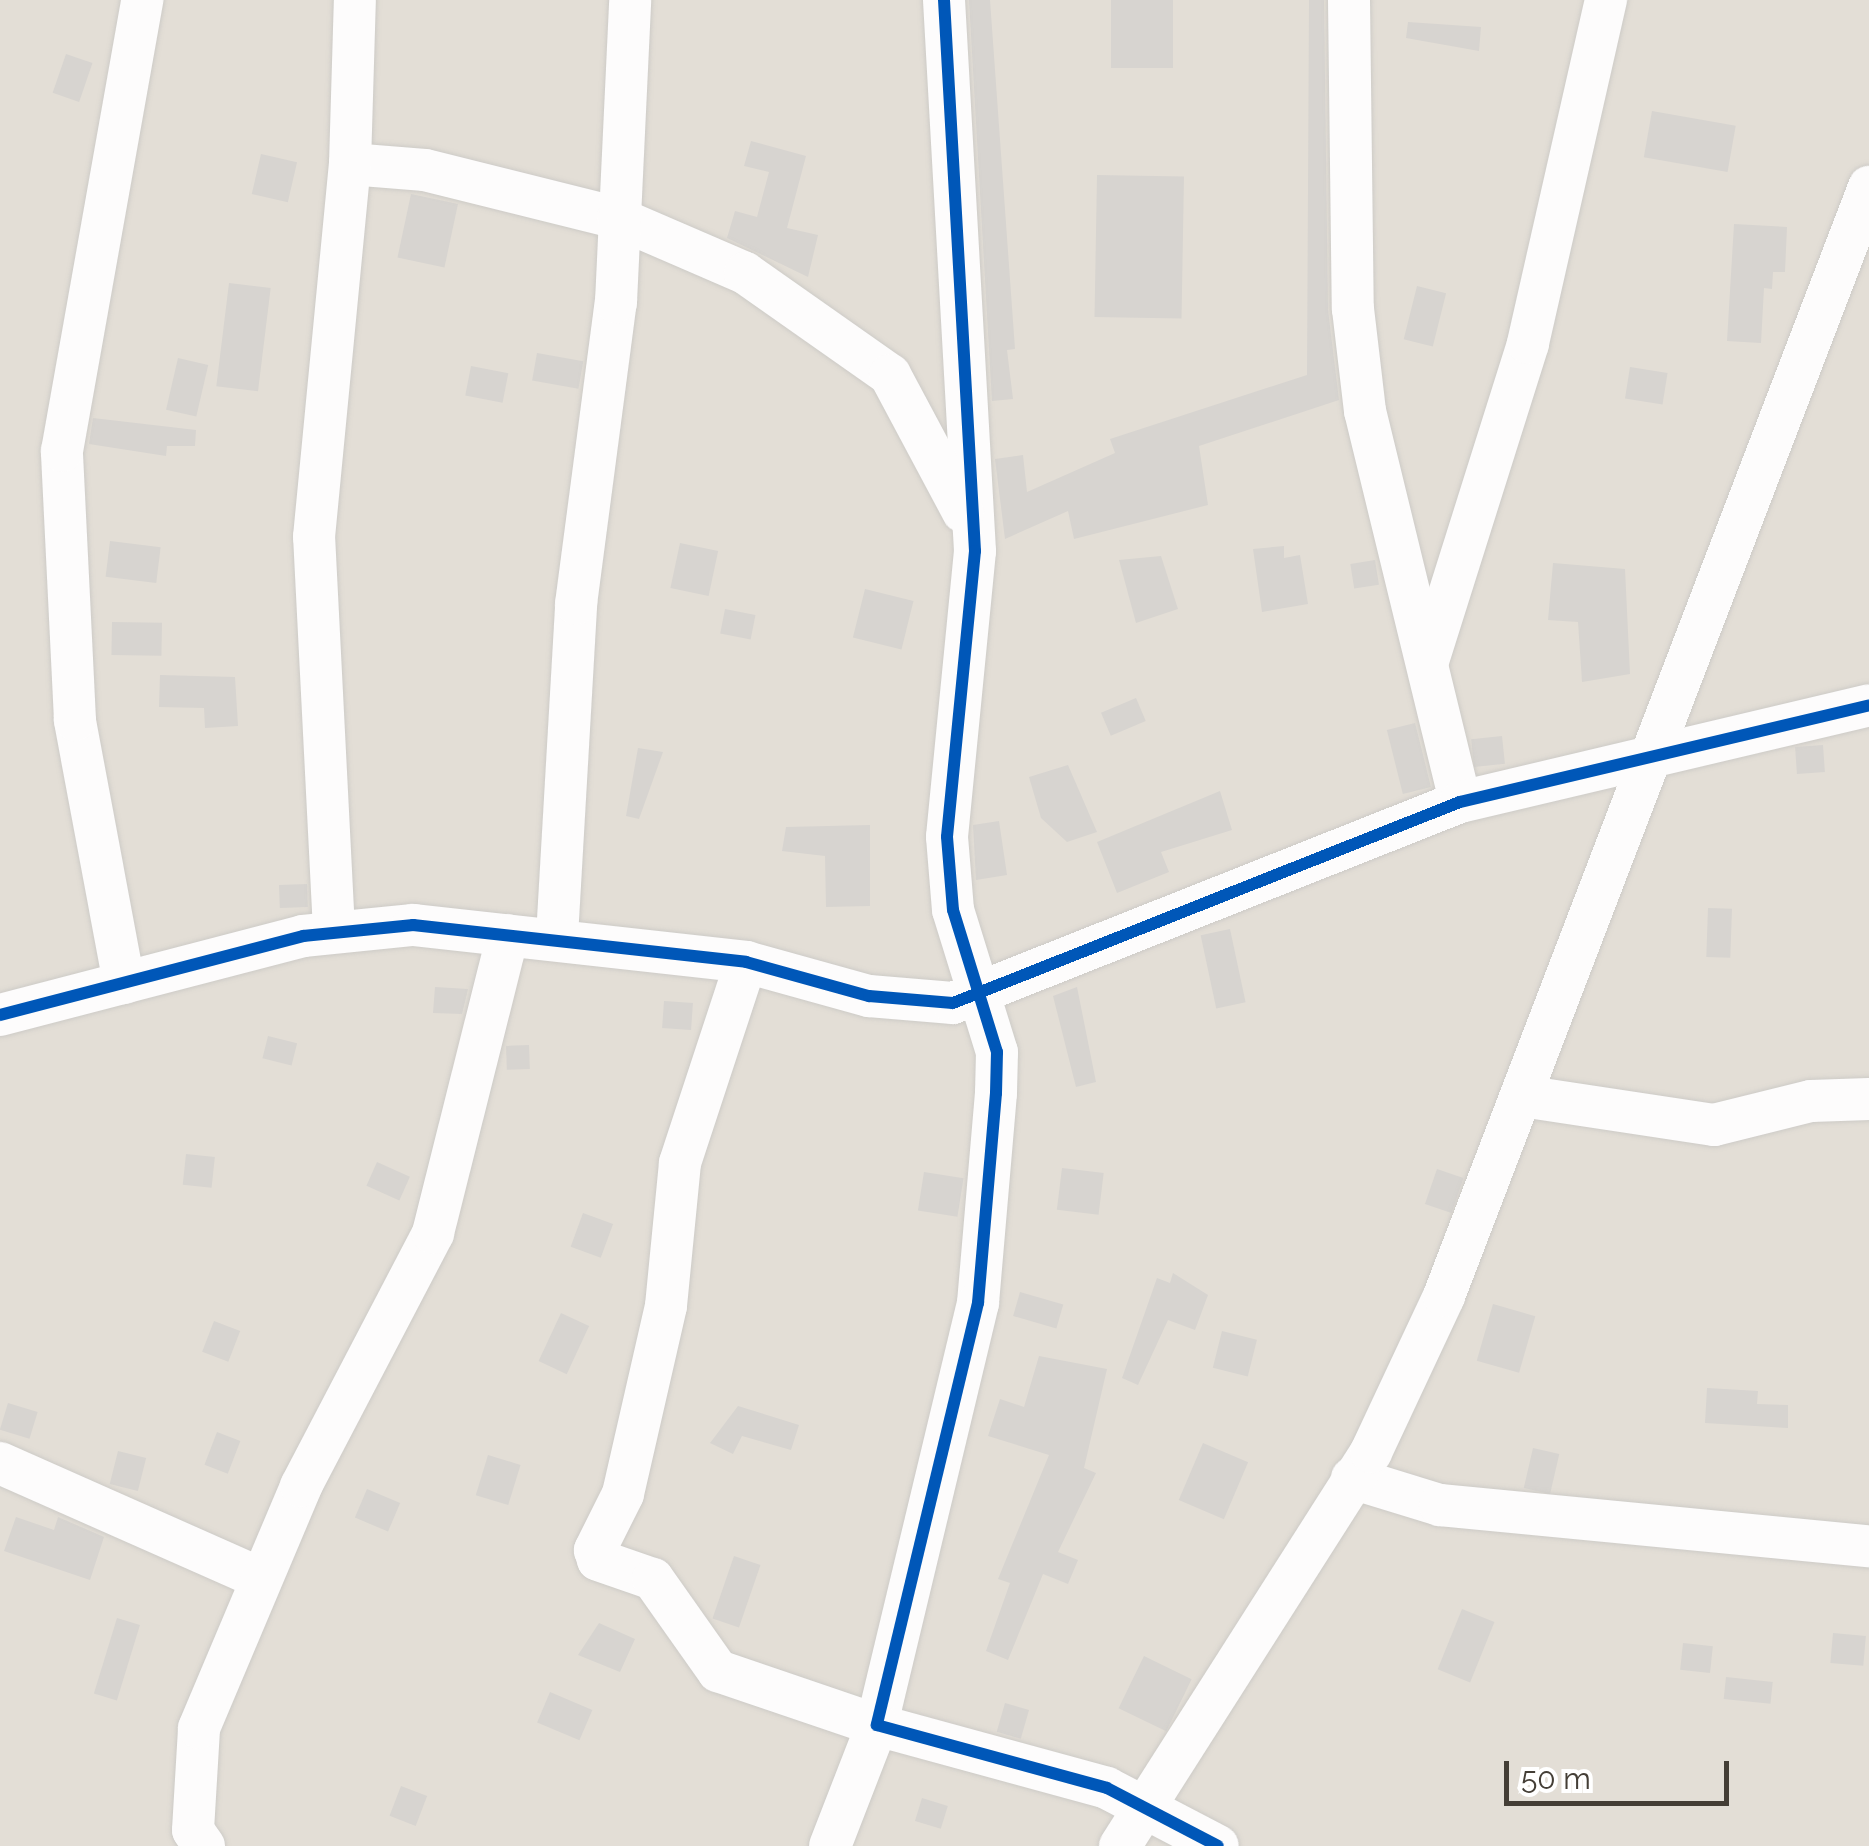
<!DOCTYPE html>
<html>
<head>
<meta charset="utf-8">
<style>
  body { margin:0 }
  #map { position:relative; width:1869px; height:1846px; overflow:hidden; background:#efede9; font-family:Raleway,sans-serif }
  div>[style] { position:absolute }
  .residential>* { inset:0; background:#e3ded6; transform-origin:0 0 }
  .building>* { inset:0; background:#d7d4d0; transform-origin:0 0 }
  .roads { filter:drop-shadow(0 0 2px #cdcbc7) drop-shadow(0 0 2px #cdcbc7) }
  .minor>* { height:42px; margin:-21px; padding:0 21px; transform-origin:21px; border-radius:21px; background:#fdfcfc }
  .cycleway>* { height:12px; margin:-6px; padding:0 6px; transform-origin:6px; border-radius:6px; background:#0057b8 }
  span { translate:-50% -50%; white-space:nowrap; text-align:center; line-height:1.15; -webkit-text-stroke:10px #fff; paint-order:stroke }
  .scale { position:absolute; left:1504px; top:1761px; width:225px; height:45px; box-sizing:border-box; border:5px solid #443e36; border-top:0; padding-left:12px; font-size:30px; line-height:35px; white-space:nowrap; color:#443e36; -webkit-text-stroke:8px #fff; paint-order:stroke }
</style>
</head>
<body>
<div id="map">
  <div class="residential">
    <i style="left:0;top:0;width:1869px;height:1846px"></i>
  </div>
  <div class="building">
    <i style="clip-path:polygon(969px 0,990px 0,1015px 349px,1007px 350px,1013px 399px,992px 401px)"></i>
    <i style="left:1111px;top:0;width:62px;height:68px"></i>
    <i style="clip-path:polygon(1309px 0,1324px 0,1328px 310px,1339px 400px,1199px 446px,1208px 505px,1074px 539px,1068px 511px,1005px 539px,995px 459px,1023px 455px,1027px 492px,1115px 453px,1110px 439px,1307px 375px)"></i>
    <i style="clip-path:polygon(1408px 22px,1481px 27px,1479px 51px,1406px 38px)"></i>
    <i style="left:66px;top:54px;width:28px;height:41px;rotate:19deg"></i>
    <i style="left:1652px;top:111px;width:85px;height:47px;rotate:10deg"></i>
    <i style="clip-path:polygon(751px 141px,806px 156px,787px 228px,818px 235px,808px 277px,727px 238px,735px 211px,757px 217px,769px 172px,744px 166px)"></i>
    <i style="left:261px;top:154px;width:37px;height:41px;rotate:13deg"></i>
    <i style="left:1097px;top:175px;width:87px;height:142px;rotate:1deg"></i>
    <i style="left:411px;top:194px;width:48px;height:65px;rotate:12deg"></i>
    <i style="clip-path:polygon(1734px 224px,1787px 227px,1785px 272px,1773px 272px,1772px 289px,1764px 288px,1761px 343px,1727px 341px)"></i>
    <i style="left:229px;top:283px;width:42px;height:104px;rotate:7deg"></i>
    <i style="left:1417px;top:286px;width:30px;height:55px;rotate:14deg"></i>
    <i style="left:537px;top:353px;width:47px;height:28px;rotate:10deg"></i>
    <i style="left:178px;top:358px;width:31px;height:53px;rotate:13deg"></i>
    <i style="left:471px;top:366px;width:38px;height:30px;rotate:11deg"></i>
    <i style="left:1630px;top:367px;width:38px;height:32px;rotate:9deg"></i>
    <i style="clip-path:polygon(93px 418px,196px 430px,195px 446px,167px 446px,166px 456px,89px 444px)"></i>
    <i style="left:110px;top:541px;width:51px;height:36px;rotate:7deg"></i>
    <i style="left:680px;top:543px;width:39px;height:46px;rotate:12deg"></i>
    <i style="clip-path:polygon(1284px 546px,1284px 558px,1300px 555px,1308px 604px,1262px 612px,1253px 549px)"></i>
    <i style="clip-path:polygon(1161px 556px,1178px 609px,1136px 623px,1119px 560px)"></i>
    <i style="left:1375px;top:560px;width:25px;height:25px;rotate:81deg"></i>
    <i style="clip-path:polygon(1553px 563px,1625px 569px,1630px 674px,1582px 682px,1578px 622px,1548px 620px)"></i>
    <i style="left:865px;top:589px;width:50px;height:50px;rotate:14deg"></i>
    <i style="left:725px;top:609px;width:31px;height:25px;rotate:11deg"></i>
    <i style="left:112px;top:622px;width:50px;height:33px;rotate:1deg"></i>
    <i style="clip-path:polygon(160px 675px,235px 677px,238px 726px,205px 728px,204px 708px,159px 707px)"></i>
    <i style="left:1136px;top:698px;width:25px;height:38px;rotate:67deg"></i>
    <i style="left:1415px;top:723px;width:66px;height:29px;rotate:76deg"></i>
    <i style="left:1502px;top:736px;width:28px;height:31px;rotate:84deg"></i>
    <i style="left:1823px;top:745px;width:27px;height:28px;rotate:86deg"></i>
    <i style="clip-path:polygon(638px 748px,663px 752px,639px 819px,626px 816px)"></i>
    <i style="clip-path:polygon(1068px 765px,1097px 832px,1067px 842px,1041px 818px,1029px 777px)"></i>
    <i style="clip-path:polygon(1220px 791px,1232px 830px,1161px 852px,1169px 872px,1117px 893px,1097px 842px)"></i>
    <i style="clip-path:polygon(999px 821px,1007px 875px,976px 880px,973px 825px)"></i>
    <i style="clip-path:polygon(870px 825px,870px 906px,826px 907px,825px 856px,782px 851px,786px 827px)"></i>
    <i style="left:307px;top:884px;width:23px;height:28px;rotate:88deg"></i>
    <i style="left:1708px;top:908px;width:24px;height:49px;rotate:2deg"></i>
    <i style="left:1230px;top:929px;width:75px;height:30px;rotate:78deg"></i>
    <i style="clip-path:polygon(435px 987px,468px 989px,462px 1014px,433px 1013px)"></i>
    <i style="clip-path:polygon(1077px 987px,1096px 1082px,1076px 1087px,1053px 996px)"></i>
    <i style="left:664px;top:1001px;width:29px;height:27px;rotate:4deg"></i>
    <i style="left:268px;top:1036px;width:30px;height:23px;rotate:14deg"></i>
    <i style="left:529px;top:1045px;width:24px;height:23px;rotate:88deg"></i>
    <i style="left:186px;top:1154px;width:29px;height:31px;rotate:6deg"></i>
    <i style="left:377px;top:1162px;width:36px;height:26px;rotate:24deg"></i>
    <i style="left:1062px;top:1168px;width:42px;height:42px;rotate:7deg"></i>
    <i style="left:1437px;top:1169px;width:28px;height:37px;rotate:19deg"></i>
    <i style="left:924px;top:1172px;width:40px;height:39px;rotate:9deg"></i>
    <i style="left:583px;top:1213px;width:32px;height:36px;rotate:20deg"></i>
    <i style="clip-path:polygon(1173px 1273px,1208px 1295px,1195px 1330px,1168px 1320px,1138px 1385px,1122px 1378px,1157px 1278px,1170px 1283px)"></i>
    <i style="left:1020px;top:1292px;width:45px;height:25px;rotate:16deg"></i>
    <i style="left:1493px;top:1304px;width:44px;height:59px;rotate:16deg"></i>
    <i style="left:561px;top:1313px;width:31px;height:53px;rotate:25deg"></i>
    <i style="left:214px;top:1321px;width:28px;height:33px;rotate:21deg"></i>
    <i style="left:1222px;top:1331px;width:36px;height:38px;rotate:14deg"></i>
    <i style="clip-path:polygon(1039px 1356px,1107px 1369px,1084px 1468px,1096px 1473px,1058px 1552px,1078px 1560px,1068px 1584px,1043px 1574px,1008px 1660px,986px 1651px,1010px 1583px,998px 1579px,1049px 1455px,988px 1436px,1000px 1399px,1024px 1407px)"></i>
    <i style="clip-path:polygon(1707px 1388px,1758px 1391px,1757px 1404px,1788px 1405px,1788px 1428px,1705px 1423px)"></i>
    <i style="left:8px;top:1403px;width:31px;height:28px;rotate:17deg"></i>
    <i style="clip-path:polygon(738px 1406px,799px 1425px,791px 1450px,742px 1436px,733px 1454px,710px 1443px)"></i>
    <i style="left:217px;top:1432px;width:25px;height:35px;rotate:21deg"></i>
    <i style="left:1203px;top:1443px;width:49px;height:62px;rotate:23deg"></i>
    <i style="left:1533px;top:1448px;width:27px;height:41px;rotate:13deg"></i>
    <i style="left:118px;top:1451px;width:29px;height:34px;rotate:14deg"></i>
    <i style="left:488px;top:1455px;width:34px;height:42px;rotate:17deg"></i>
    <i style="left:367px;top:1489px;width:36px;height:31px;rotate:23deg"></i>
    <i style="clip-path:polygon(16px 1517px,54px 1530px,58px 1517px,104px 1537px,90px 1580px,4px 1551px)"></i>
    <i style="left:734px;top:1556px;width:28px;height:66px;rotate:19deg"></i>
    <i style="left:1462px;top:1609px;width:35px;height:65px;rotate:22deg"></i>
    <i style="left:117px;top:1618px;width:24px;height:79px;rotate:17deg"></i>
    <i style="clip-path:polygon(599px 1623px,635px 1639px,620px 1672px,578px 1655px)"></i>
    <i style="left:1833px;top:1633px;width:33px;height:30px;rotate:5deg"></i>
    <i style="left:1683px;top:1643px;width:30px;height:27px;rotate:6deg"></i>
    <i style="left:1144px;top:1656px;width:53px;height:58px;rotate:26deg"></i>
    <i style="left:1726px;top:1677px;width:47px;height:22px;rotate:6deg"></i>
    <i style="left:550px;top:1692px;width:46px;height:33px;rotate:23deg"></i>
    <i style="left:1005px;top:1703px;width:25px;height:30px;rotate:16deg"></i>
    <i style="left:401px;top:1786px;width:28px;height:32px;rotate:21deg"></i>
    <i style="left:922px;top:1798px;width:27px;height:24px;rotate:17deg"></i>
  </div>
  <div class="roads">
    <div class="minor">
      <i style="left:944px;top:0;width:552px;rotate:86.78deg"></i>
      <i style="left:975px;top:551px;width:287px;rotate:95.6deg"></i>
      <i style="left:947px;top:837px;width:73px;rotate:85.3deg"></i>
      <i style="left:953px;top:910px;width:149px;rotate:72.8deg"></i>
      <i style="left:997px;top:1052px;width:41px;rotate:91.4deg"></i>
      <i style="left:996px;top:1093px;width:211px;rotate:94.9deg"></i>
      <i style="left:978px;top:1303px;width:434px;rotate:103.5deg"></i>
      <i style="left:877px;top:1725px;width:238px;rotate:15.3deg"></i>
      <i style="left:1107px;top:1788px;width:125px;rotate:27.6deg"></i>
      <i style="left:1349px;top:0;width:309px;rotate:89.3deg"></i>
      <i style="left:1353px;top:309px;width:103px;rotate:83.3deg"></i>
      <i style="left:1365px;top:411px;width:402px;rotate:76.3deg"></i>
      <i style="left:350px;top:164px;width:75px;rotate:4.6deg"></i>
      <i style="left:425px;top:170px;width:199px;rotate:14deg"></i>
      <i style="left:618px;top:218px;width:138px;rotate:23.4deg"></i>
      <i style="left:745px;top:273px;width:177px;rotate:35.1deg"></i>
      <i style="left:890px;top:375px;width:155px;rotate:61.9deg"></i>
      <i style="left:1428px;top:661px;width:333px;rotate:-72.5deg"></i>
      <i style="left:1528px;top:343px;width:352px;rotate:-77.2deg"></i>
      <i style="left:334px;top:930px;width:394px;rotate:-92.9deg"></i>
      <i style="left:314px;top:537px;width:375px;rotate:-84.5deg"></i>
      <i style="left:350px;top:164px;width:164px;rotate:-88.3deg"></i>
      <i style="left:557px;top:937px;width:334px;rotate:-86.7deg"></i>
      <i style="left:576px;top:604px;width:305px;rotate:-82.5deg"></i>
      <i style="left:616px;top:302px;width:302px;rotate:-87.3deg"></i>
      <i style="left:746px;top:962px;width:212px;rotate:108.2deg"></i>
      <i style="left:680px;top:1163px;width:144px;rotate:95.6deg"></i>
      <i style="left:666px;top:1306px;width:193px;rotate:102.9deg"></i>
      <i style="left:623px;top:1494px;width:63px;rotate:116.6deg"></i>
      <i style="left:595px;top:1550px;width:10px;rotate:73deg"></i>
      <i style="left:598px;top:1560px;width:58px;rotate:19.1deg"></i>
      <i style="left:653px;top:1579px;width:113px;rotate:54.8deg"></i>
      <i style="left:718px;top:1671px;width:168px;rotate:18.8deg"></i>
      <i style="left:877px;top:1725px;width:130px;rotate:111.2deg"></i>
      <i style="left:124px;top:983px;width:268px;rotate:-100.6deg"></i>
      <i style="left:75px;top:720px;width:269px;rotate:-92.8deg"></i>
      <i style="left:62px;top:451px;width:458px;rotate:-79.9deg"></i>
      <i style="left:0;top:1015px;width:313px;rotate:-14.6deg"></i>
      <i style="left:303px;top:936px;width:111px;rotate:-5.7deg"></i>
      <i style="left:413px;top:925px;width:335px;rotate:6.3deg"></i>
      <i style="left:746px;top:962px;width:128px;rotate:15.5deg"></i>
      <i style="left:869px;top:996px;width:84px;rotate:4.8deg"></i>
      <i style="left:953px;top:1003px;width:545px;rotate:-21.63deg"></i>
      <i style="left:1460px;top:802px;width:420px;rotate:-13.3deg"></i>
      <i style="left:1522px;top:1096px;width:194px;rotate:8.6deg"></i>
      <i style="left:1714px;top:1125px;width:100px;rotate:-13.9deg"></i>
      <i style="left:1811px;top:1101px;width:58px;rotate:-2deg"></i>
      <i style="left:0;top:1463px;width:283px;rotate:23.9deg"></i>
      <i style="left:1352px;top:1478px;width:92px;rotate:17.1deg"></i>
      <i style="left:1440px;top:1505px;width:431px;rotate:5.5deg"></i>
      <i style="left:204px;top:1846px;width:19px;rotate:-125deg"></i>
      <i style="left:193px;top:1830px;width:102px;rotate:-86.6deg"></i>
      <i style="left:199px;top:1728px;width:263px;rotate:-67.1deg"></i>
      <i style="left:301px;top:1486px;width:285px;rotate:-62.4deg"></i>
      <i style="left:433px;top:1233px;width:307px;rotate:-75.9deg"></i>
      <i style="left:1120px;top:1846px;width:467px;rotate:-57.5deg"></i>
      <i style="left:1371px;top:1452px;width:172px;rotate:-64.9deg"></i>
      <i style="left:1444px;top:1296px;width:1188px;rotate:-69.03deg"></i>
    </div>
  </div>
  <div class="cycleway">
    <i style="left:944px;top:0;width:552px;rotate:86.78deg"></i>
    <i style="left:975px;top:551px;width:287px;rotate:95.6deg"></i>
    <i style="left:947px;top:837px;width:73px;rotate:85.3deg"></i>
    <i style="left:953px;top:910px;width:149px;rotate:72.8deg"></i>
    <i style="left:997px;top:1052px;width:41px;rotate:91.4deg"></i>
    <i style="left:996px;top:1093px;width:211px;rotate:94.9deg"></i>
    <i style="left:978px;top:1303px;width:434px;rotate:103.5deg"></i>
    <i style="left:877px;top:1725px;width:238px;rotate:15.3deg"></i>
    <i style="left:1107px;top:1788px;width:125px;rotate:27.6deg"></i>
    <i style="left:0;top:1015px;width:313px;rotate:-14.6deg"></i>
    <i style="left:303px;top:936px;width:111px;rotate:-5.7deg"></i>
    <i style="left:413px;top:925px;width:335px;rotate:6.3deg"></i>
    <i style="left:746px;top:962px;width:128px;rotate:15.5deg"></i>
    <i style="left:869px;top:996px;width:84px;rotate:4.8deg"></i>
    <i style="left:953px;top:1003px;width:545px;rotate:-21.63deg"></i>
    <i style="left:1460px;top:802px;width:420px;rotate:-13.3deg"></i>
  </div>
  <div class="scale">50 m</div>
</div>
</body>
</html>
